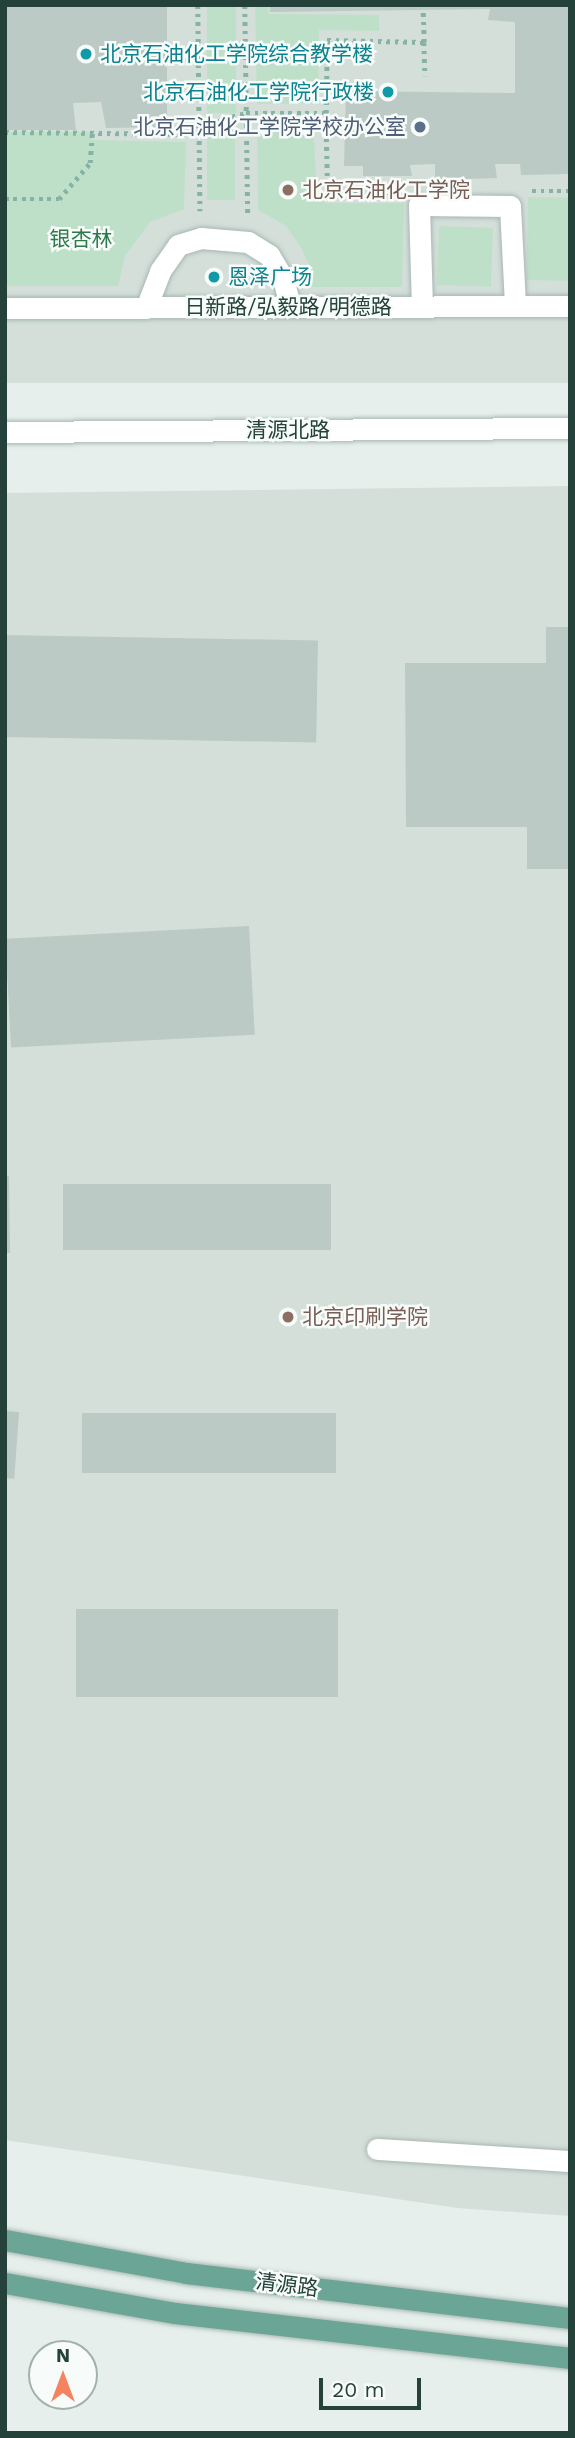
<!DOCTYPE html>
<html>
<head>
<meta charset="utf-8">
<style>
  body { margin:0 }
  #map { position:relative; width:575px; height:2438px; overflow:hidden; background:#e6efeb; font-family:"Work Sans","Noto Sans SC",sans-serif }
  div>[style] { position:absolute }
  .built>* { inset:0; background:#d4dfda; transform-origin:0 0 }
  .green>* { inset:0; background:#bfe0c8; transform-origin:0 0 }
  .building>* { inset:0; background:#bbcac4; transform-origin:0 0 }
  .path>* { height:4.5px; margin-top:-2.25px; transform-origin:0; background:repeating-linear-gradient(90deg,#86b3a5 0 3.5px,transparent 0 8.5px) }
  .roads { filter:drop-shadow(0 0 2px #a8b8b2) drop-shadow(0 0 2px #a8b8b2) }
  .minor>* { height:21px; margin:-10.5px; padding:0 10.5px; transform-origin:10.5px; border-radius:10.5px; background:#fff }
  .major>* { height:21px; margin:-10.5px; padding:0 10.5px; transform-origin:10.5px; border-radius:10.5px; background:#6aa596 }
  .dots>* { width:19px; height:19px; translate:-50% -50%; box-sizing:border-box; border:4px solid #f7fbf9; border-radius:50% }
  span { translate:-50% -50%; white-space:nowrap; text-align:center; line-height:1.15; -webkit-text-stroke:5px #f7fbf9; paint-order:stroke }
  .culture-label { font-size:21px; color:#0d838f }
  .left { translate:0 -50%; text-align:left }
  .right { translate:-100% -50%; text-align:right }
  .service-label { font-size:21px; color:#4e5e75 }
  .education-label { font-size:21px; color:#785e54 }
  .park-label { font-size:21px; color:#2d7a4b }
  .street-label { font-size:21px; color:#24423a }
  .frame { position:absolute; inset:0; border:7px solid #24423a; pointer-events:none }
  .north { position:absolute; left:28px; top:2340px; width:70px; height:70px; box-sizing:border-box; background:#f7fbf9; border:2px solid #a3b1ad; border-radius:50%; rotate:0deg; font-size:19px; font-weight:700; line-height:28px; text-align:center; color:#24423a }
  .north::after { content:''; display:block; margin:auto; width:24px; height:32px; background:#f4845f; clip-path:polygon(50% 0,100% 100%,50% 72%,0 100%) }
  .scale { position:absolute; left:319px; top:2378px; width:102px; height:32px; box-sizing:border-box; border:4px solid #24423a; border-top:0; padding-left:9px; font-size:21px; line-height:24px; white-space:nowrap; color:#24423a; -webkit-text-stroke:5px #f7fbf9; paint-order:stroke }
</style>
</head>
<body>
<div id="map">
  <div class="built">
    <i style="left:5px;top:5px;width:565px;height:378px"></i>
    <i style="clip-path:polygon(570px 486px,570px 2216px,457px 2208px,5px 2140px,5px 493px)"></i>
  </div>
  <div class="green">
    <i style="left:207px;top:5px;width:29px;height:108px"></i>
    <i style="clip-path:polygon(255px 5px,268px 6px,269px 14px,379px 15px,379px 31px,319px 30px,318px 103px,257px 104px)"></i>
    <i style="clip-path:polygon(257px 121px,313px 121px,317px 195px,327px 203px,404px 203px,402px 287px,310px 287px,312px 272px,301px 248px,286px 226px,258px 210px)"></i>
    <i style="left:207px;top:125px;width:28px;height:75px"></i>
    <i style="clip-path:polygon(5px 132px,92px 132px,92px 140px,186px 142px,184px 209px,150px 222px,125px 256px,118px 286px,5px 286px)"></i>
    <i style="left:528px;top:197px;width:42px;height:83px;rotate:1deg"></i>
    <i style="left:439px;top:226px;width:54px;height:59px;rotate:2deg"></i>
  </div>
  <div class="building">
    <i style="clip-path:polygon(5px 5px,167px 5px,167px 127px,106px 128px,101px 102px,73px 103px,76px 130px,5px 130px)"></i>
    <i style="clip-path:polygon(270px 5px,570px 5px,570px 174px,521px 175px,520px 164px,495px 164px,497px 178px,435px 180px,435px 164px,410px 165px,412px 176px,363px 176px,363px 166px,344px 166px,346px 91px,515px 93px,515px 22px,488px 20px,490px 9px,270px 12px)"></i>
    <i style="clip-path:polygon(546px 627px,570px 627px,570px 869px,527px 869px,527px 827px,406px 827px,405px 663px,546px 663px)"></i>
    <i style="left:5px;top:635px;width:313px;height:102px;rotate:1deg"></i>
    <i style="left:249px;top:926px;width:109px;height:244px;rotate:87deg"></i>
    <i style="clip-path:polygon(5px 1176px,9px 1176px,10px 1253px,5px 1253px)"></i>
    <i style="left:63px;top:1184px;width:268px;height:66px"></i>
    <i style="left:5px;top:1411px;width:14px;height:67px;rotate:4deg"></i>
    <i style="left:82px;top:1413px;width:254px;height:60px"></i>
    <i style="left:76px;top:1609px;width:262px;height:88px"></i>
  </div>
  <div class="path">
    <i style="left:198px;top:5px;width:206px;rotate:89.4deg"></i>
    <i style="left:245px;top:5px;width:209px;rotate:89.2deg"></i>
    <i style="left:424px;top:42px;width:34px;rotate:88deg"></i>
    <i style="left:326px;top:113px;width:73px;rotate:-89.2deg"></i>
    <i style="left:327px;top:40px;width:97px;rotate:1.2deg"></i>
    <i style="left:424px;top:42px;width:32px;rotate:-92deg"></i>
    <i style="left:199px;top:125px;width:49px;rotate:-14.3deg"></i>
    <i style="left:246px;top:113px;width:80px"></i>
    <i style="left:326px;top:113px;width:80px;rotate:88.6deg"></i>
    <i style="left:328px;top:193px;width:66px"></i>
    <i style="left:5px;top:132px;width:194px;rotate:0.6deg"></i>
    <i style="left:532px;top:191px;width:38px"></i>
    <i style="left:5px;top:199px;width:54px"></i>
    <i style="left:59px;top:199px;width:48px;rotate:-49.3deg"></i>
    <i style="left:90px;top:163px;width:31px;rotate:-86deg"></i>
  </div>
  <div class="roads">
    <div class="minor">
      <i style="left:422px;top:307px;width:102px;rotate:-91.7deg"></i>
      <i style="left:419px;top:205px;width:91px;rotate:0.6deg"></i>
      <i style="left:510px;top:206px;width:100px;rotate:87.1deg"></i>
      <i style="left:5px;top:308px;width:565px;rotate:-0.2deg"></i>
      <i style="left:146px;top:308px;width:40px;rotate:-69deg"></i>
      <i style="left:160px;top:271px;width:32px;rotate:-55deg"></i>
      <i style="left:178px;top:245px;width:24px;rotate:-17deg"></i>
      <i style="left:201px;top:238px;width:47px;rotate:4.9deg"></i>
      <i style="left:248px;top:242px;width:25px;rotate:32deg"></i>
      <i style="left:269px;top:255px;width:27px;rotate:59deg"></i>
      <i style="left:283px;top:278px;width:30px;rotate:76deg"></i>
      <i style="left:5px;top:432px;width:565px;rotate:-0.41deg"></i>
      <i style="left:377px;top:2149px;width:193px;rotate:3.6deg"></i>
    </div>
    <div class="major">
      <i style="left:5px;top:2240px;width:184px;rotate:10.3deg"></i>
      <i style="left:186px;top:2273px;width:387px;rotate:6.7deg"></i>
      <i style="left:5px;top:2283px;width:173px;rotate:10deg"></i>
      <i style="left:175px;top:2313px;width:398px;rotate:6.5deg"></i>
    </div>
  </div>
  <div class="dots">
    <i style="left:86px;top:54px;background:#0f9aa8"></i>
    <i style="left:388px;top:92px;background:#0f9aa8"></i>
    <i style="left:420px;top:127px;background:#5c6f8a"></i>
    <i style="left:288px;top:190px;background:#8d6e63"></i>
    <i style="left:214px;top:277px;background:#0f9aa8"></i>
    <i style="left:288px;top:1317px;background:#8d6e63"></i>
  </div>
  <div class="culture-label">
    <span class="left" style="left:100px;top:54px">北京石油化工学院综合教学楼</span>
    <span class="right" style="left:374px;top:92px">北京石油化工学院行政楼</span>
    <span class="left" style="left:228px;top:277px">恩泽广场</span>
  </div>
  <div class="service-label">
    <span class="right" style="left:406px;top:127px">北京石油化工学院学校办公室</span>
  </div>
  <div class="education-label">
    <span class="left" style="left:302px;top:190px">北京石油化工学院</span>
    <span class="left" style="left:302px;top:1317px">北京印刷学院</span>
  </div>
  <div class="park-label">
    <span style="left:81px;top:239px">银杏林</span>
  </div>
  <div class="street-label">
    <span style="left:288px;top:307px">日新路/弘毅路/明德路</span>
    <span style="left:288px;top:430px">清源北路</span>
    <span style="left:287px;top:2285px;rotate:7deg">清源路</span>
  </div>
  <div class="frame"></div>
  <div class="north">N</div>
  <div class="scale">20 m</div>
</div>
</body>
</html>
